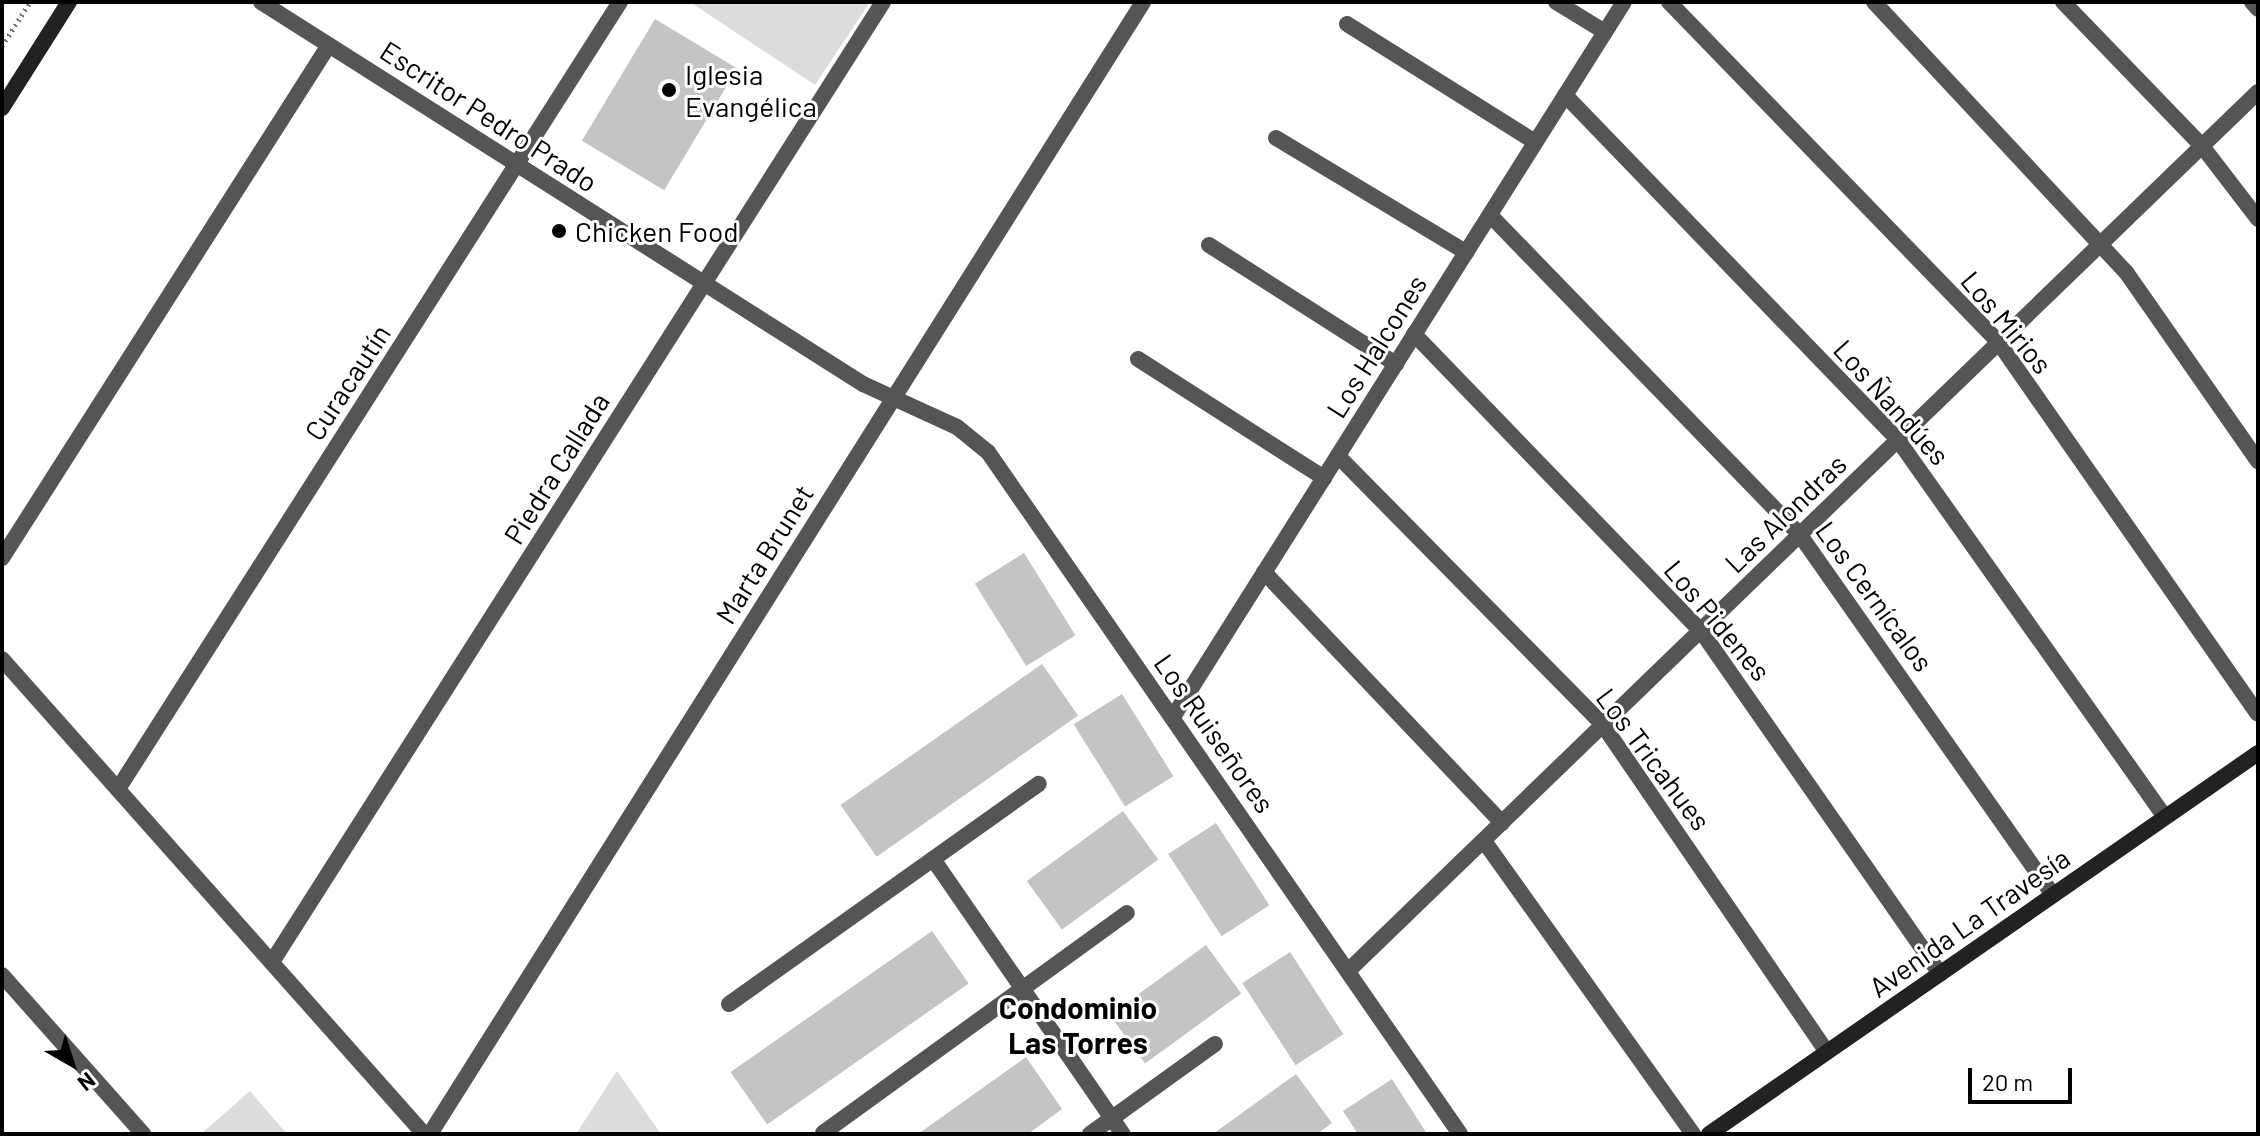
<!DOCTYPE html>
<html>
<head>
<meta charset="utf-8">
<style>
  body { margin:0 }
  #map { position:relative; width:2260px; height:1136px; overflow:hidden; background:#fff; font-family:Barlow,sans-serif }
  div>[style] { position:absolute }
  .green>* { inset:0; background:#dcdcdc }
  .building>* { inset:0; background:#c4c4c4; transform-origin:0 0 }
  .path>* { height:5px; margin-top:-2.5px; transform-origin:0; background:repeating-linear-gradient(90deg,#777 0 2px,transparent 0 6px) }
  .lane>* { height:16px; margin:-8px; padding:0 8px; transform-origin:8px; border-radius:8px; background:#555 }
  .street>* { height:16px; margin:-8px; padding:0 8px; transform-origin:8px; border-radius:8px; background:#555 }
  .secondary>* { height:16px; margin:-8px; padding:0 8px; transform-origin:8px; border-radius:8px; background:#222 }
  .dots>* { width:22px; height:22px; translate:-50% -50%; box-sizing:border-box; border:4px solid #fff; border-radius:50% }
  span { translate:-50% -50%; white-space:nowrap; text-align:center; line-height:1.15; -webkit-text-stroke:6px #fff; paint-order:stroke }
  .poi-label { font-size:28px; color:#000 }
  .left { translate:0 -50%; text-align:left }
  .street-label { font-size:28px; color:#000 }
  .neighbourhood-label { font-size:30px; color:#000; font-weight:700 }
  .frame { position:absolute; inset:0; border:4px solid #000; pointer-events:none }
  .north { position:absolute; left:32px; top:1024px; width:80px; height:80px; -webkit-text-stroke:6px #fff; paint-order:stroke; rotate:141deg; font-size:22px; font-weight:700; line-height:32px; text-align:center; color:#000 }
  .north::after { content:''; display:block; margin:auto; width:28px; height:36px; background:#000; clip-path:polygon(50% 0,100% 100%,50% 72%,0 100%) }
  .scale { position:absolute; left:1968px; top:1068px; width:104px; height:36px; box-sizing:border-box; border:4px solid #000; border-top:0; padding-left:10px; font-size:24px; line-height:28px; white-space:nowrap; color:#000; -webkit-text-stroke:6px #fff; paint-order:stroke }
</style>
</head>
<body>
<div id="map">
  <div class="green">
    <i style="clip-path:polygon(690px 2px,862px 2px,868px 5px,815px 85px)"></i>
    <i style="clip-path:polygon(617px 1071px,661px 1134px,576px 1134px)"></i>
    <i style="clip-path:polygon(250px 1091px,287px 1134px,201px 1134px)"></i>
  </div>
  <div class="building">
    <i style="left:655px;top:19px;width:96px;height:142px;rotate:31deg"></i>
    <i style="left:1024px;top:553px;width:97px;height:58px;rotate:58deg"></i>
    <i style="left:1042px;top:664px;width:63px;height:246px;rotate:55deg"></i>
    <i style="left:1122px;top:694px;width:97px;height:57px;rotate:58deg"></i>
    <i style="left:1123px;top:811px;width:60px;height:119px;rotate:54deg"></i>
    <i style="left:1216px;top:823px;width:98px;height:57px;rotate:57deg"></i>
    <i style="left:932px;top:931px;width:64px;height:246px;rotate:55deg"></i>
    <i style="left:1206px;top:945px;width:60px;height:119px;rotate:54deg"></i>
    <i style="left:1290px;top:952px;width:98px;height:57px;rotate:57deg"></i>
    <i style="clip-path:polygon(1026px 1057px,1062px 1109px,1028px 1134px,918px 1134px)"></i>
    <i style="clip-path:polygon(1296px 1074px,1332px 1123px,1317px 1134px,1213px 1134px)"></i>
    <i style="clip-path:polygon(1392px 1079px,1427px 1134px,1358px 1134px,1343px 1111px)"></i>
  </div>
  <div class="path">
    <i style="left:2px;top:46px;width:52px;rotate:-57.5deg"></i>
  </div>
  <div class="lane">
    <i style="left:729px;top:1004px;width:380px;rotate:-35.4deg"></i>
    <i style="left:823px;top:1133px;width:375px;rotate:-35.9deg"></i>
    <i style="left:1090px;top:1134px;width:154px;rotate:-35.8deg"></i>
  </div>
  <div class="street">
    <i style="left:261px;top:2px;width:713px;rotate:32.4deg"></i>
    <i style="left:863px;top:384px;width:103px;rotate:24.6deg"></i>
    <i style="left:957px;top:427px;width:40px;rotate:39deg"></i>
    <i style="left:988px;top:452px;width:829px;rotate:55.31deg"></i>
    <i style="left:1556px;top:2px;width:57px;rotate:31.5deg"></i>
    <i style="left:1669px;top:2px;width:475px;rotate:45.9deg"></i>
    <i style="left:1999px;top:343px;width:452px;rotate:55.1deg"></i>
    <i style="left:1874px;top:2px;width:369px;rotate:47deg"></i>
    <i style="left:2126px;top:272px;width:231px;rotate:55.1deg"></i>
    <i style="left:2063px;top:2px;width:200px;rotate:46deg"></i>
    <i style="left:2202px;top:146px;width:92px;rotate:52.5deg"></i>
    <i style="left:2252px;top:2px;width:9px;rotate:49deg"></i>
    <i style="left:1347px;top:24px;width:222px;rotate:32.1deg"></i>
    <i style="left:1565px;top:95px;width:479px;rotate:46deg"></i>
    <i style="left:1898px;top:440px;width:462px;rotate:54.7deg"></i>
    <i style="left:1276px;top:138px;width:222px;rotate:31deg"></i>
    <i style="left:1490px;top:215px;width:446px;rotate:45.9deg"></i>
    <i style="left:1800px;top:535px;width:440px;rotate:54.9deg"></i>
    <i style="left:1209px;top:245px;width:222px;rotate:32.5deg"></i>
    <i style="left:1414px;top:334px;width:413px;rotate:46deg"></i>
    <i style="left:1701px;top:631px;width:418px;rotate:55.1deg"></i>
    <i style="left:1138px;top:359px;width:221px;rotate:32.6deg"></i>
    <i style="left:1338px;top:456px;width:378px;rotate:45.4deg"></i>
    <i style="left:1603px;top:725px;width:396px;rotate:55.6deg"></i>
    <i style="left:2px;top:558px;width:608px;rotate:-57.49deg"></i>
    <i style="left:1264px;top:572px;width:346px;rotate:46.5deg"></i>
    <i style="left:2px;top:659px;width:635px;rotate:48.38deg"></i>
    <i style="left:1173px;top:717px;width:845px;rotate:-57.76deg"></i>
    <i style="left:118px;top:789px;width:933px;rotate:-57.47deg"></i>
    <i style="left:1484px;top:841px;width:360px;rotate:54.5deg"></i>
    <i style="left:933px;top:859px;width:334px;rotate:55.4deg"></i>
    <i style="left:272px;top:962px;width:1138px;rotate:-57.52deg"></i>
    <i style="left:1348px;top:971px;width:1265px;rotate:-44.01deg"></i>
    <i style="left:2px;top:975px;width:213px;rotate:48.4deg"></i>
    <i style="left:430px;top:1134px;width:1338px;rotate:-57.79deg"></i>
  </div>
  <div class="secondary">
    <i style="left:2px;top:108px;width:125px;rotate:-57.7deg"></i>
    <i style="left:1709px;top:1134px;width:668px;rotate:-34.76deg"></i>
  </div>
  <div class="dots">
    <i style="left:669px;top:90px;background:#000"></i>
    <i style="left:559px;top:231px;background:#000"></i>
  </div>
  <div class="poi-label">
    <span class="left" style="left:685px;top:90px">Iglesia<br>Evangélica</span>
    <span class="left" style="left:575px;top:231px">Chicken Food</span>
  </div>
  <div class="street-label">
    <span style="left:489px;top:116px;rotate:33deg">Escritor Pedro Prado</span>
    <span style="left:2007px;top:322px;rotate:50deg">Los Mirios</span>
    <span style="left:1376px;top:346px;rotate:-58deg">Los Halcones</span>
    <span style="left:347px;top:382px;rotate:-57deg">Curacautín</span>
    <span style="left:1892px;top:402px;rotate:48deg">Los Ñandúes</span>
    <span style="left:556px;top:468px;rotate:-58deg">Piedra Callada</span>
    <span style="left:1785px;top:513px;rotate:-44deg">Las Alondras</span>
    <span style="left:764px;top:554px;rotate:-58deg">Marta Brunet</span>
    <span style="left:1875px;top:596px;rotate:54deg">Los Cernícalos</span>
    <span style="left:1718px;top:620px;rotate:50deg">Los Pidenes</span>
    <span style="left:1215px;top:733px;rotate:55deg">Los Ruiseñores</span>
    <span style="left:1654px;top:759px;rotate:53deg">Los Tricahues</span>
    <span style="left:1969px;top:922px;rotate:-35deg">Avenida La Travesía</span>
  </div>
  <div class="neighbourhood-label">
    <span style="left:1078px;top:1024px">Condominio<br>Las Torres</span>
  </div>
  <div class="frame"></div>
  <div class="north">N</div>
  <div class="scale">20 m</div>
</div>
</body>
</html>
